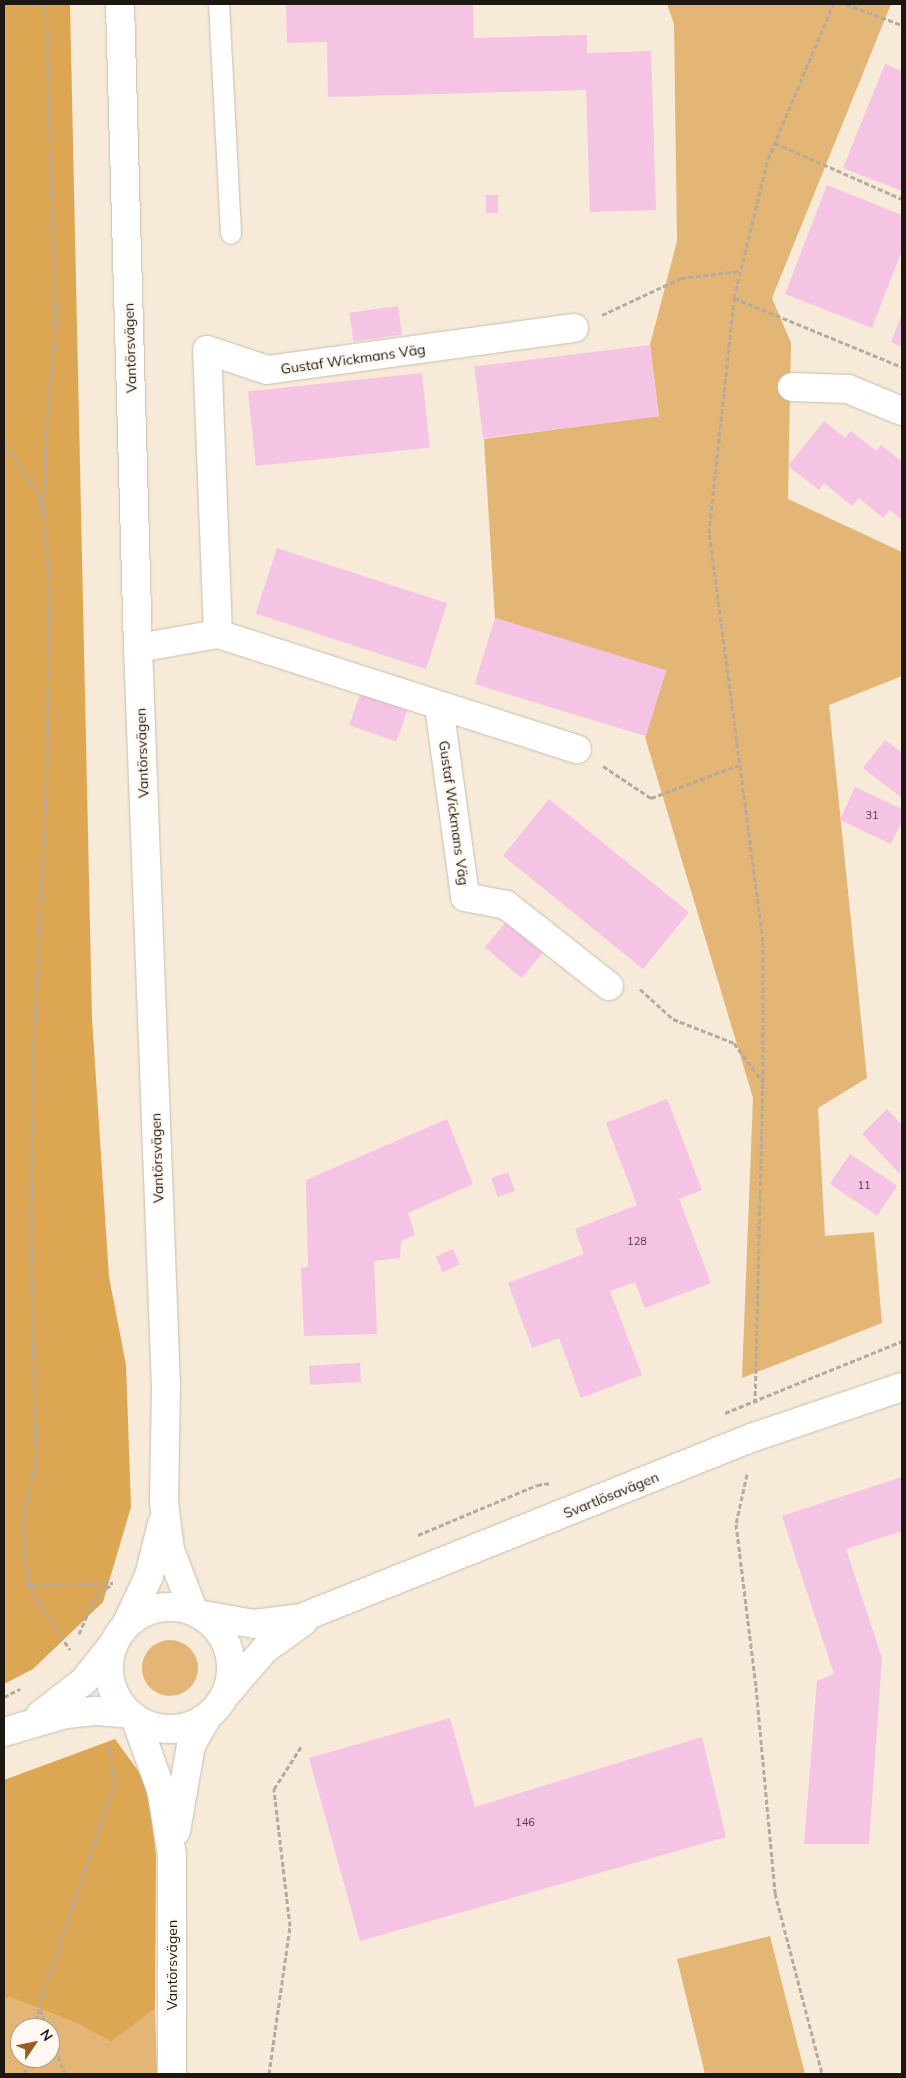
<!DOCTYPE html>
<html>
<head>
<meta charset="utf-8">
<style>
  body { margin:0 }
  #map { position:relative; width:906px; height:2078px; overflow:hidden; background:#f7ead9; font-family:Mulish,sans-serif }
  div>[style] { position:absolute }
  .green>* { inset:0; background:#e3b675 }
  .round { border-radius:50% }
  .forest>* { inset:0; background:#dca653 }
  .building>* { inset:0; background:#f5c3e3; transform-origin:0 0 }
  .path>* { height:3px; margin-top:-1.5px; transform-origin:0; background:repeating-linear-gradient(90deg,#b5aa9d 0 5px,transparent 0 7.5px) }
  .roads { filter:drop-shadow(0 0 1px #c9bdad) drop-shadow(0 0 1px #c9bdad) }
  .lane>* { height:20px; margin:-10px; padding:0 10px; transform-origin:10px; border-radius:10px; background:#fff }
  .street>* { height:28px; margin:-14px; padding:0 14px; transform-origin:14px; border-radius:14px; background:#fff }
  .secondary>* { height:28px; margin:-14px; padding:0 14px; transform-origin:14px; border-radius:14px; background:#fff }
  .secondary>.ring { margin:-14px; padding:0; box-sizing:content-box; background:none; border:28px solid #fff; border-radius:50% }
  span { translate:-50% -50%; white-space:nowrap; text-align:center; line-height:1.15; -webkit-text-stroke:4.5px #fef8f1; paint-order:stroke }
  .number-label { font-size:11px; color:#524246 }
  .number-label span { -webkit-text-stroke-width:0 }
  .street-label { font-size:14px; color:#1c1711 }
  .frame { position:absolute; inset:0; border:5px solid #1c1711; pointer-events:none }
  .north { position:absolute; left:10px; top:2018px; width:50px; height:50px; box-sizing:border-box; background:#fef8f1; border:1px solid #a49e97; border-radius:50%; rotate:56deg; font-size:14px; font-weight:700; line-height:20px; text-align:center; color:#1c1711 }
  .north::after { content:''; display:block; margin:auto; width:18px; height:22px; background:#9c5e24; clip-path:polygon(50% 0,100% 100%,50% 72%,0 100%) }
</style>
</head>
<body>
<div id="map">
  <div class="green">
    <i style="clip-path:polygon(667px 4px,891px 4px,772px 298px,791px 343px,788px 499px,902px 552px,902px 676px,829px 705px,867px 1078px,818px 1108px,825px 1236px,874px 1232px,882px 1323px,742px 1378px,753px 1098px,645px 737px,666px 671px,495px 618px,484px 439px,659px 416px,650px 345px,677px 241px,674px 24px)"></i>
    <i class="round" style="left:142px;top:1640px;width:56px;height:56px"></i>
    <i style="clip-path:polygon(770px 1936px,805px 2074px,705px 2074px,677px 1959px)"></i>
    <i style="clip-path:polygon(evenodd,10px 1997px,76px 2023px,111px 2042px,155px 2009px,157px 2074px,4px 2074px,4px 1999px,10px 1997px,20px 2028px,50px 2028px,50px 2058px,20px 2058px,20px 2028px)"></i>
  </div>
  <div class="forest">
    <i style="clip-path:polygon(4px 4px,70px 4px,92px 1018px,109px 1277px,126px 1365px,131px 1507px,103px 1602px,33px 1669px,4px 1684px)"></i>
    <i style="clip-path:polygon(115px 1739px,147px 1783px,156px 1855px,155px 2009px,111px 2042px,76px 2023px,10px 1997px,4px 1999px,4px 1780px)"></i>
  </div>
  <div class="building">
    <i style="clip-path:polygon(286px 4px,473px 4px,474px 38px,587px 35px,587px 53px,651px 51px,656px 210px,590px 212px,586px 90px,328px 97px,327px 42px,287px 43px)"></i>
    <i style="clip-path:polygon(885px 64px,902px 71px,902px 191px,843px 168px)"></i>
    <i style="clip-path:polygon(827px 185px,902px 215px,902px 250px,872px 328px,785px 294px)"></i>
    <i style="left:486px;top:195px;width:12px;height:18px"></i>
    <i style="left:398px;top:306px;width:29px;height:49px;rotate:82deg"></i>
    <i style="clip-path:polygon(902px 314px,902px 347px,891px 342px)"></i>
    <i style="left:650px;top:345px;width:72px;height:177px;rotate:83deg"></i>
    <i style="left:422px;top:373px;width:75px;height:175px;rotate:84deg"></i>
    <i style="clip-path:polygon(824px 421px,845px 438px,851px 431px,876px 451px,881px 445px,902px 462px,902px 520px,890px 510px,883px 518px,859px 498px,852px 506px,824px 483px,819px 490px,788px 466px)"></i>
    <i style="left:277px;top:548px;width:179px;height:69px;rotate:18deg"></i>
    <i style="left:495px;top:618px;width:179px;height:69px;rotate:17deg"></i>
    <i style="left:360px;top:694px;width:50px;height:33px;rotate:19deg"></i>
    <i style="clip-path:polygon(885px 740px,902px 753px,902px 798px,863px 768px)"></i>
    <i style="clip-path:polygon(855px 787px,902px 809px,902px 821px,891px 844px,840px 820px)"></i>
    <i style="left:549px;top:799px;width:180px;height:73px;rotate:39deg"></i>
    <i style="left:506px;top:922px;width:48px;height:33px;rotate:40deg"></i>
    <i style="clip-path:polygon(667px 1099px,702px 1190px,679px 1199px,711px 1283px,645px 1308px,635px 1282px,610px 1291px,642px 1375px,581px 1398px,559px 1338px,532px 1348px,508px 1283px,584px 1254px,575px 1229px,637px 1205px,606px 1123px)"></i>
    <i style="clip-path:polygon(887px 1109px,902px 1125px,900px 1174px,862px 1134px)"></i>
    <i style="clip-path:polygon(447px 1119px,473px 1184px,408px 1213px,415px 1235px,401px 1241px,400px 1258px,374px 1261px,377px 1334px,304px 1336px,301px 1268px,308px 1267px,306px 1180px)"></i>
    <i style="left:850px;top:1154px;width:57px;height:36px;rotate:34deg"></i>
    <i style="left:508px;top:1172px;width:20px;height:18px;rotate:70deg"></i>
    <i style="left:453px;top:1249px;width:17px;height:19px;rotate:66deg"></i>
    <i style="left:360px;top:1363px;width:19px;height:51px;rotate:87deg"></i>
    <i style="clip-path:polygon(902px 1477px,902px 1531px,846px 1549px,882px 1658px,869px 1844px,804px 1844px,817px 1681px,834px 1674px,782px 1516px)"></i>
    <i style="clip-path:polygon(450px 1718px,475px 1807px,702px 1737px,726px 1837px,360px 1941px,309px 1758px)"></i>
  </div>
  <div class="path">
    <i style="left:46px;top:4px;width:319px;rotate:88.2deg"></i>
    <i style="left:56px;top:323px;width:110px;rotate:95.2deg"></i>
    <i style="left:46px;top:433px;width:86px;rotate:91.3deg"></i>
    <i style="left:44px;top:519px;width:70px;rotate:85.1deg"></i>
    <i style="left:50px;top:589px;width:179px;rotate:91deg"></i>
    <i style="left:47px;top:768px;width:292px;rotate:92.7deg"></i>
    <i style="left:33px;top:1060px;width:190px;rotate:90.6deg"></i>
    <i style="left:31px;top:1250px;width:212px;rotate:88.6deg"></i>
    <i style="left:36px;top:1462px;width:60px;rotate:102.4deg"></i>
    <i style="left:23px;top:1521px;width:64px;rotate:85.5deg"></i>
    <i style="left:28px;top:1585px;width:77px;rotate:57.1deg"></i>
    <i style="left:846px;top:4px;width:60px;rotate:20.6deg"></i>
    <i style="left:775px;top:143px;width:139px;rotate:23.8deg"></i>
    <i style="left:734px;top:298px;width:182px;rotate:22.3deg"></i>
    <i style="left:602px;top:315px;width:87px;rotate:-25.1deg"></i>
    <i style="left:681px;top:278px;width:59px;rotate:-6.8deg"></i>
    <i style="left:4px;top:442px;width:63px;rotate:56.1deg"></i>
    <i style="left:39px;top:494px;width:19px;rotate:81deg"></i>
    <i style="left:603px;top:766px;width:58px;rotate:33.7deg"></i>
    <i style="left:651px;top:798px;width:94px;rotate:-20.6deg"></i>
    <i style="left:640px;top:989px;width:45px;rotate:42.3deg"></i>
    <i style="left:673px;top:1019px;width:66px;rotate:21.5deg"></i>
    <i style="left:734px;top:1043px;width:49px;rotate:53.4deg"></i>
    <i style="left:755px;top:1403px;width:321px;rotate:-88.6deg"></i>
    <i style="left:763px;top:1082px;width:141px;rotate:-90deg"></i>
    <i style="left:763px;top:941px;width:412px;rotate:-97.5deg"></i>
    <i style="left:709px;top:533px;width:236px;rotate:-83.9deg"></i>
    <i style="left:734px;top:298px;width:143px;rotate:-76.3deg"></i>
    <i style="left:768px;top:159px;width:168px;rotate:-67.2deg"></i>
    <i style="left:725px;top:1413px;width:191px;rotate:-22.1deg"></i>
    <i style="left:747px;top:1474px;width:51px;rotate:102.4deg"></i>
    <i style="left:736px;top:1524px;width:164px;rotate:83deg"></i>
    <i style="left:756px;top:1687px;width:207px;rotate:84.7deg"></i>
    <i style="left:775px;top:1893px;width:187px;rotate:75.4deg"></i>
    <i style="left:418px;top:1535px;width:129px;rotate:-22.8deg"></i>
    <i style="left:537px;top:1485px;width:14px;rotate:-8deg"></i>
    <i style="left:28px;top:1585px;width:85px;rotate:-1.3deg"></i>
    <i style="left:79px;top:1634px;width:34px;rotate:-67deg"></i>
    <i style="left:92px;top:1603px;width:14px;rotate:-54deg"></i>
    <i style="left:100px;top:1592px;width:12px;rotate:-31deg"></i>
    <i style="left:4px;top:1697px;width:18px;rotate:-27deg"></i>
    <i style="left:36px;top:2028px;width:22px;rotate:-82deg"></i>
    <i style="left:47px;top:2028px;width:23px;rotate:-110deg"></i>
    <i style="left:39px;top:2006px;width:237px;rotate:-71.3deg"></i>
    <i style="left:115px;top:1782px;width:39px;rotate:-100deg"></i>
    <i style="left:50px;top:2035px;width:42px;rotate:69deg"></i>
    <i style="left:24px;top:2074px;width:17px;rotate:-66deg"></i>
    <i style="left:269px;top:2074px;width:149px;rotate:-81.9deg"></i>
    <i style="left:290px;top:1926px;width:138px;rotate:-96.7deg"></i>
    <i style="left:274px;top:1789px;width:50px;rotate:-57.3deg"></i>
  </div>
  <div class="roads">
    <div class="lane">
      <i style="left:219px;top:4px;width:230px;rotate:87deg"></i>
    </div>
    <div class="street">
      <i style="left:792px;top:387px;width:56px;rotate:2deg"></i>
      <i style="left:848px;top:389px;width:58px;rotate:22.2deg"></i>
      <i style="left:218px;top:634px;width:284px;rotate:-92.2deg"></i>
      <i style="left:207px;top:350px;width:63px;rotate:18.4deg"></i>
      <i style="left:267px;top:370px;width:310px;rotate:-7.8deg"></i>
      <i style="left:138px;top:648px;width:81px;rotate:-9.9deg"></i>
      <i style="left:218px;top:634px;width:377px;rotate:17.8deg"></i>
      <i style="left:439px;top:706px;width:193px;rotate:82.2deg"></i>
      <i style="left:465px;top:897px;width:42px;rotate:11deg"></i>
      <i style="left:506px;top:905px;width:131px;rotate:38.2deg"></i>
    </div>
    <div class="secondary">
      <i style="left:120px;top:4px;width:644px;rotate:88.4deg"></i>
      <i style="left:138px;top:648px;width:739px;rotate:87.83deg"></i>
      <i style="left:166px;top:1386px;width:116px;rotate:91deg"></i>
      <i style="left:164px;top:1502px;width:48px;rotate:82.9deg"></i>
      <i style="left:170px;top:1550px;width:64px;rotate:69deg"></i>
      <i class="ring" style="left:109px;top:1607px;width:94px;height:94px"></i>
      <i style="left:203px;top:1615px;width:52px;rotate:10deg"></i>
      <i style="left:254px;top:1624px;width:47px;rotate:-7.3deg"></i>
      <i style="left:301px;top:1618px;width:488px;rotate:-21.8deg"></i>
      <i style="left:754px;top:1437px;width:156px;rotate:-18.7deg"></i>
      <i style="left:126px;top:1625px;width:54px;rotate:-64.9deg"></i>
      <i style="left:149px;top:1576px;width:54px;rotate:-76deg"></i>
      <i style="left:227px;top:1693px;width:57px;rotate:-49.3deg"></i>
      <i style="left:264px;top:1650px;width:48px;rotate:-35.7deg"></i>
      <i style="left:40px;top:1715px;width:56px;rotate:-37.7deg"></i>
      <i style="left:84px;top:1681px;width:48px;rotate:-51.7deg"></i>
      <i style="left:136px;top:1720px;width:74px;rotate:70.3deg"></i>
      <i style="left:161px;top:1790px;width:66px;rotate:80.4deg"></i>
      <i style="left:172px;top:1855px;width:219px;rotate:90deg"></i>
      <i style="left:4px;top:1732px;width:65px;rotate:-16.2deg"></i>
      <i style="left:66px;top:1714px;width:31px;rotate:-6deg"></i>
      <i style="left:97px;top:1711px;width:33px;rotate:5deg"></i>
      <i style="left:176px;top:1831px;width:87px;rotate:-80.1deg"></i>
      <i style="left:191px;top:1745px;width:32px;rotate:-60deg"></i>
    </div>
  </div>
  <div class="number-label">
    <span style="left:872px;top:815px">31</span>
    <span style="left:864px;top:1185px">11</span>
    <span style="left:637px;top:1241px">128</span>
    <span style="left:525px;top:1822px">146</span>
  </div>
  <div class="street-label">
    <span style="left:130px;top:348px;rotate:-92deg">Vantörsvägen</span>
    <span style="left:353px;top:359px;rotate:-8deg">Gustaf Wickmans Väg</span>
    <span style="left:142px;top:753px;rotate:-92deg">Vantörsvägen</span>
    <span style="left:454px;top:813px;rotate:82deg">Gustaf Wickmans Väg</span>
    <span style="left:157px;top:1158px;rotate:-92deg">Vantörsvägen</span>
    <span style="left:611px;top:1495px;rotate:-22deg">Svartlösavägen</span>
    <span style="left:172px;top:1965px;rotate:-90deg">Vantörsvägen</span>
  </div>
  <div class="frame"></div>
  <div class="north">N</div>
</div>
</body>
</html>
